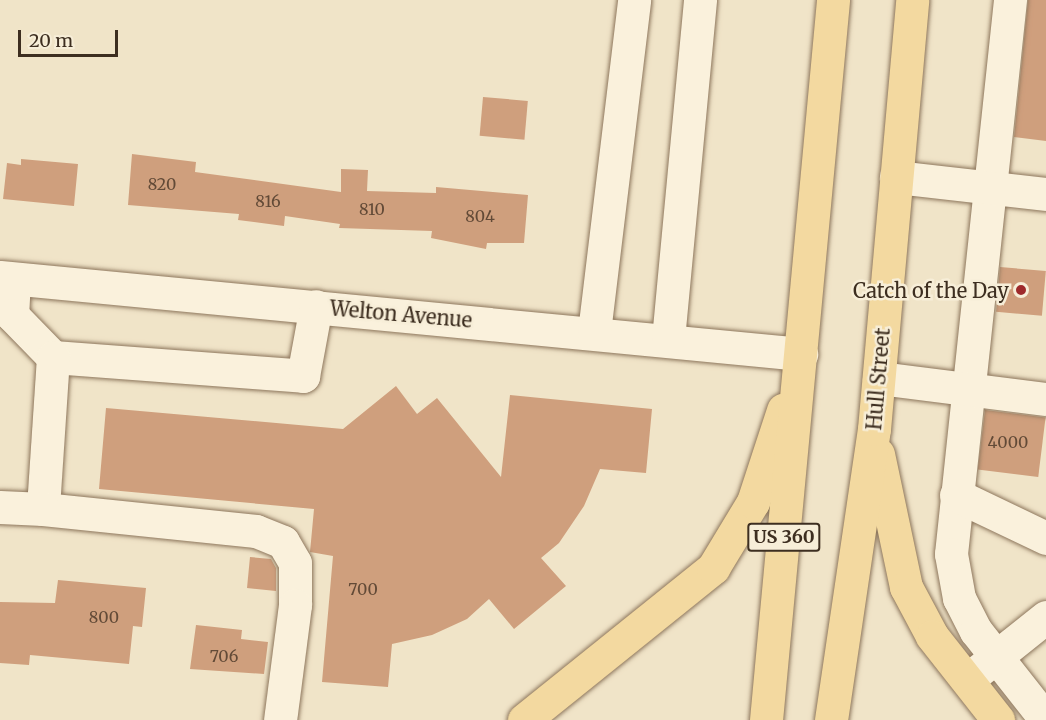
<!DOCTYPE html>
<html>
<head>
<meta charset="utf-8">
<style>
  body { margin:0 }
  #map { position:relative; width:1046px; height:720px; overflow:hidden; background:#f0e4c8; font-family:Merriweather,serif }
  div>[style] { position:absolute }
  .building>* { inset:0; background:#cf9f7d; transform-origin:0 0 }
  .roads { filter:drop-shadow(0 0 2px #8d765c) drop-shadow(0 0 2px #8d765c) }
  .minor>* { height:33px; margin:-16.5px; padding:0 16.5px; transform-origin:16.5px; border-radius:16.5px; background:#faf1dc }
  .major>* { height:33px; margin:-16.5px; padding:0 16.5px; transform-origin:16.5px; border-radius:16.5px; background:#f3d9a0 }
  .dots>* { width:16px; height:16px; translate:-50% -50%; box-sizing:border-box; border:3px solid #f7eed8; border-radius:50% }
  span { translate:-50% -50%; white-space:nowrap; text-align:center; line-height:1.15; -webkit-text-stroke:5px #f7eed8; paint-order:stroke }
  .number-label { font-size:16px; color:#624a37 }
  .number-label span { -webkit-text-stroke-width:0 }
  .shield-label span { padding:2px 4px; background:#f7eed8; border:2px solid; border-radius:4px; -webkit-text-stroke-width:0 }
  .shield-label { font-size:18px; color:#3d2e20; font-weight:700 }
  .poi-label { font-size:20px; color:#3d2e20 }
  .right { translate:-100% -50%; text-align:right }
  .street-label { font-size:20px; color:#3d2e20 }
  .scale { position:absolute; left:18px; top:30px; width:100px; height:27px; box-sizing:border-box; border:3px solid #3d2e20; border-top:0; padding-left:8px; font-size:18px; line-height:21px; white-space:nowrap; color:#3d2e20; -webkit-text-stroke:4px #f7eed8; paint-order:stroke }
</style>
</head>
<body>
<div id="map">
  <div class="building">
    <i style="clip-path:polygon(1028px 0,1046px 0,1046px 141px,1014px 137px)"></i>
    <i style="left:483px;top:97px;width:45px;height:39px;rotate:5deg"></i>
    <i style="clip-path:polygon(132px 154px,196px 162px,195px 172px,341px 192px,341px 169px,368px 170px,367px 191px,436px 193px,436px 187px,528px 195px,524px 243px,487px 243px,486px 249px,431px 238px,432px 231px,339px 228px,340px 224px,285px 216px,284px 226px,238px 220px,239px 214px,128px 205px)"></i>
    <i style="clip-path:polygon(21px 159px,78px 164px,74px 206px,3px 199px,7px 163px,21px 165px)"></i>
    <i style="left:1000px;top:267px;width:46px;height:45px;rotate:5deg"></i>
    <i style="clip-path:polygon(396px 386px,417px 414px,437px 398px,501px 477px,510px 395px,652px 409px,646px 473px,600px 469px,584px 506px,559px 543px,541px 558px,566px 586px,514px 629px,489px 599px,467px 619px,432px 635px,392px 644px,388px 687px,322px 682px,333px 556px,310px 552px,314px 509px,99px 489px,106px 408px,343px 429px)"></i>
    <i style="left:985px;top:410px;width:61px;height:60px;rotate:7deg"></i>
    <i style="clip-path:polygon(250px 557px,271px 559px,276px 568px,276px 591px,247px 588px)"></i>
    <i style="clip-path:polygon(58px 580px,146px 588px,142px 627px,133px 626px,129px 664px,30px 655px,29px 665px,0 663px,0 602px,55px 603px)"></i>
    <i style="clip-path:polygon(196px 625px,242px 630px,241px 639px,268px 642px,264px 674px,190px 669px)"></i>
  </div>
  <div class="roads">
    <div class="minor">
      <i style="left:1010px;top:0;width:557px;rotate:96.08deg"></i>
      <i style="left:951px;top:554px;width:45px;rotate:79.7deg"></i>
      <i style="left:959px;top:598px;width:37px;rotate:63deg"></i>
      <i style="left:976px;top:631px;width:113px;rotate:51.8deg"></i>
      <i style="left:896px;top:177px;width:151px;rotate:6.5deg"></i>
      <i style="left:0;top:277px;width:805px;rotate:5.49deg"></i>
      <i style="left:14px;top:279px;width:36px;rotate:93deg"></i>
      <i style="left:12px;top:315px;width:59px;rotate:45.7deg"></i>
      <i style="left:53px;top:357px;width:251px;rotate:4.3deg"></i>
      <i style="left:303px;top:376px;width:71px;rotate:-79.5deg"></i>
      <i style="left:594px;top:332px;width:334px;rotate:-83.1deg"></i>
      <i style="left:668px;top:339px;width:341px;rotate:-84.6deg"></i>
      <i style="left:53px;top:357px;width:152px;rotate:93.8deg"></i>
      <i style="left:43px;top:509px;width:214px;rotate:5.9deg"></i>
      <i style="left:256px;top:531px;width:29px;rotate:22deg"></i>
      <i style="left:283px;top:542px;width:24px;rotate:60deg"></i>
      <i style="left:295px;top:563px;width:42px;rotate:90deg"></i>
      <i style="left:295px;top:605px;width:116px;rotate:97.4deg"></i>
      <i style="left:879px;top:378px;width:168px;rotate:7.2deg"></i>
      <i style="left:956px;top:495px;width:100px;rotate:25.5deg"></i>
      <i style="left:0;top:507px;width:43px;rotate:2.7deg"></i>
      <i style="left:977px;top:672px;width:88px;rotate:-38.6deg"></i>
    </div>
    <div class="major">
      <i style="left:878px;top:454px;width:136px;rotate:78.1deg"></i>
      <i style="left:906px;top:587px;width:55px;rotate:62deg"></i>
      <i style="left:932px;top:636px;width:107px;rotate:51.8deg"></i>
      <i style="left:524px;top:720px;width:243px;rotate:-38.8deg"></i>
      <i style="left:713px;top:568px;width:77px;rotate:-58.8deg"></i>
      <i style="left:753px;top:502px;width:97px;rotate:-71.9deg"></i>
      <i style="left:766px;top:720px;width:723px;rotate:-84.68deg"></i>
      <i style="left:831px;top:720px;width:294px;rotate:-81.6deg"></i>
      <i style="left:874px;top:429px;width:431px;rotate:-84.9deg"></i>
    </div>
  </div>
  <div class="dots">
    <i style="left:1021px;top:290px;background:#9e2a2b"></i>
  </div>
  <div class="number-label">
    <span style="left:162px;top:184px">820</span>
    <span style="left:268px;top:201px">816</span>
    <span style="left:372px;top:209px">810</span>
    <span style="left:480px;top:216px">804</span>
    <span style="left:1008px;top:442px">4000</span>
    <span style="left:363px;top:589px">700</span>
    <span style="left:104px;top:617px">800</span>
    <span style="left:224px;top:656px">706</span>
  </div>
  <div class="shield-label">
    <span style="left:784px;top:537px">US 360</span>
  </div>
  <div class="poi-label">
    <span class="right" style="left:1009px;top:290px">Catch of the Day</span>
  </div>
  <div class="street-label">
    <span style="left:401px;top:314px;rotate:5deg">Welton Avenue</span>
    <span style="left:878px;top:379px;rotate:-85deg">Hull Street</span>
  </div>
  <div class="scale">20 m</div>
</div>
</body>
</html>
